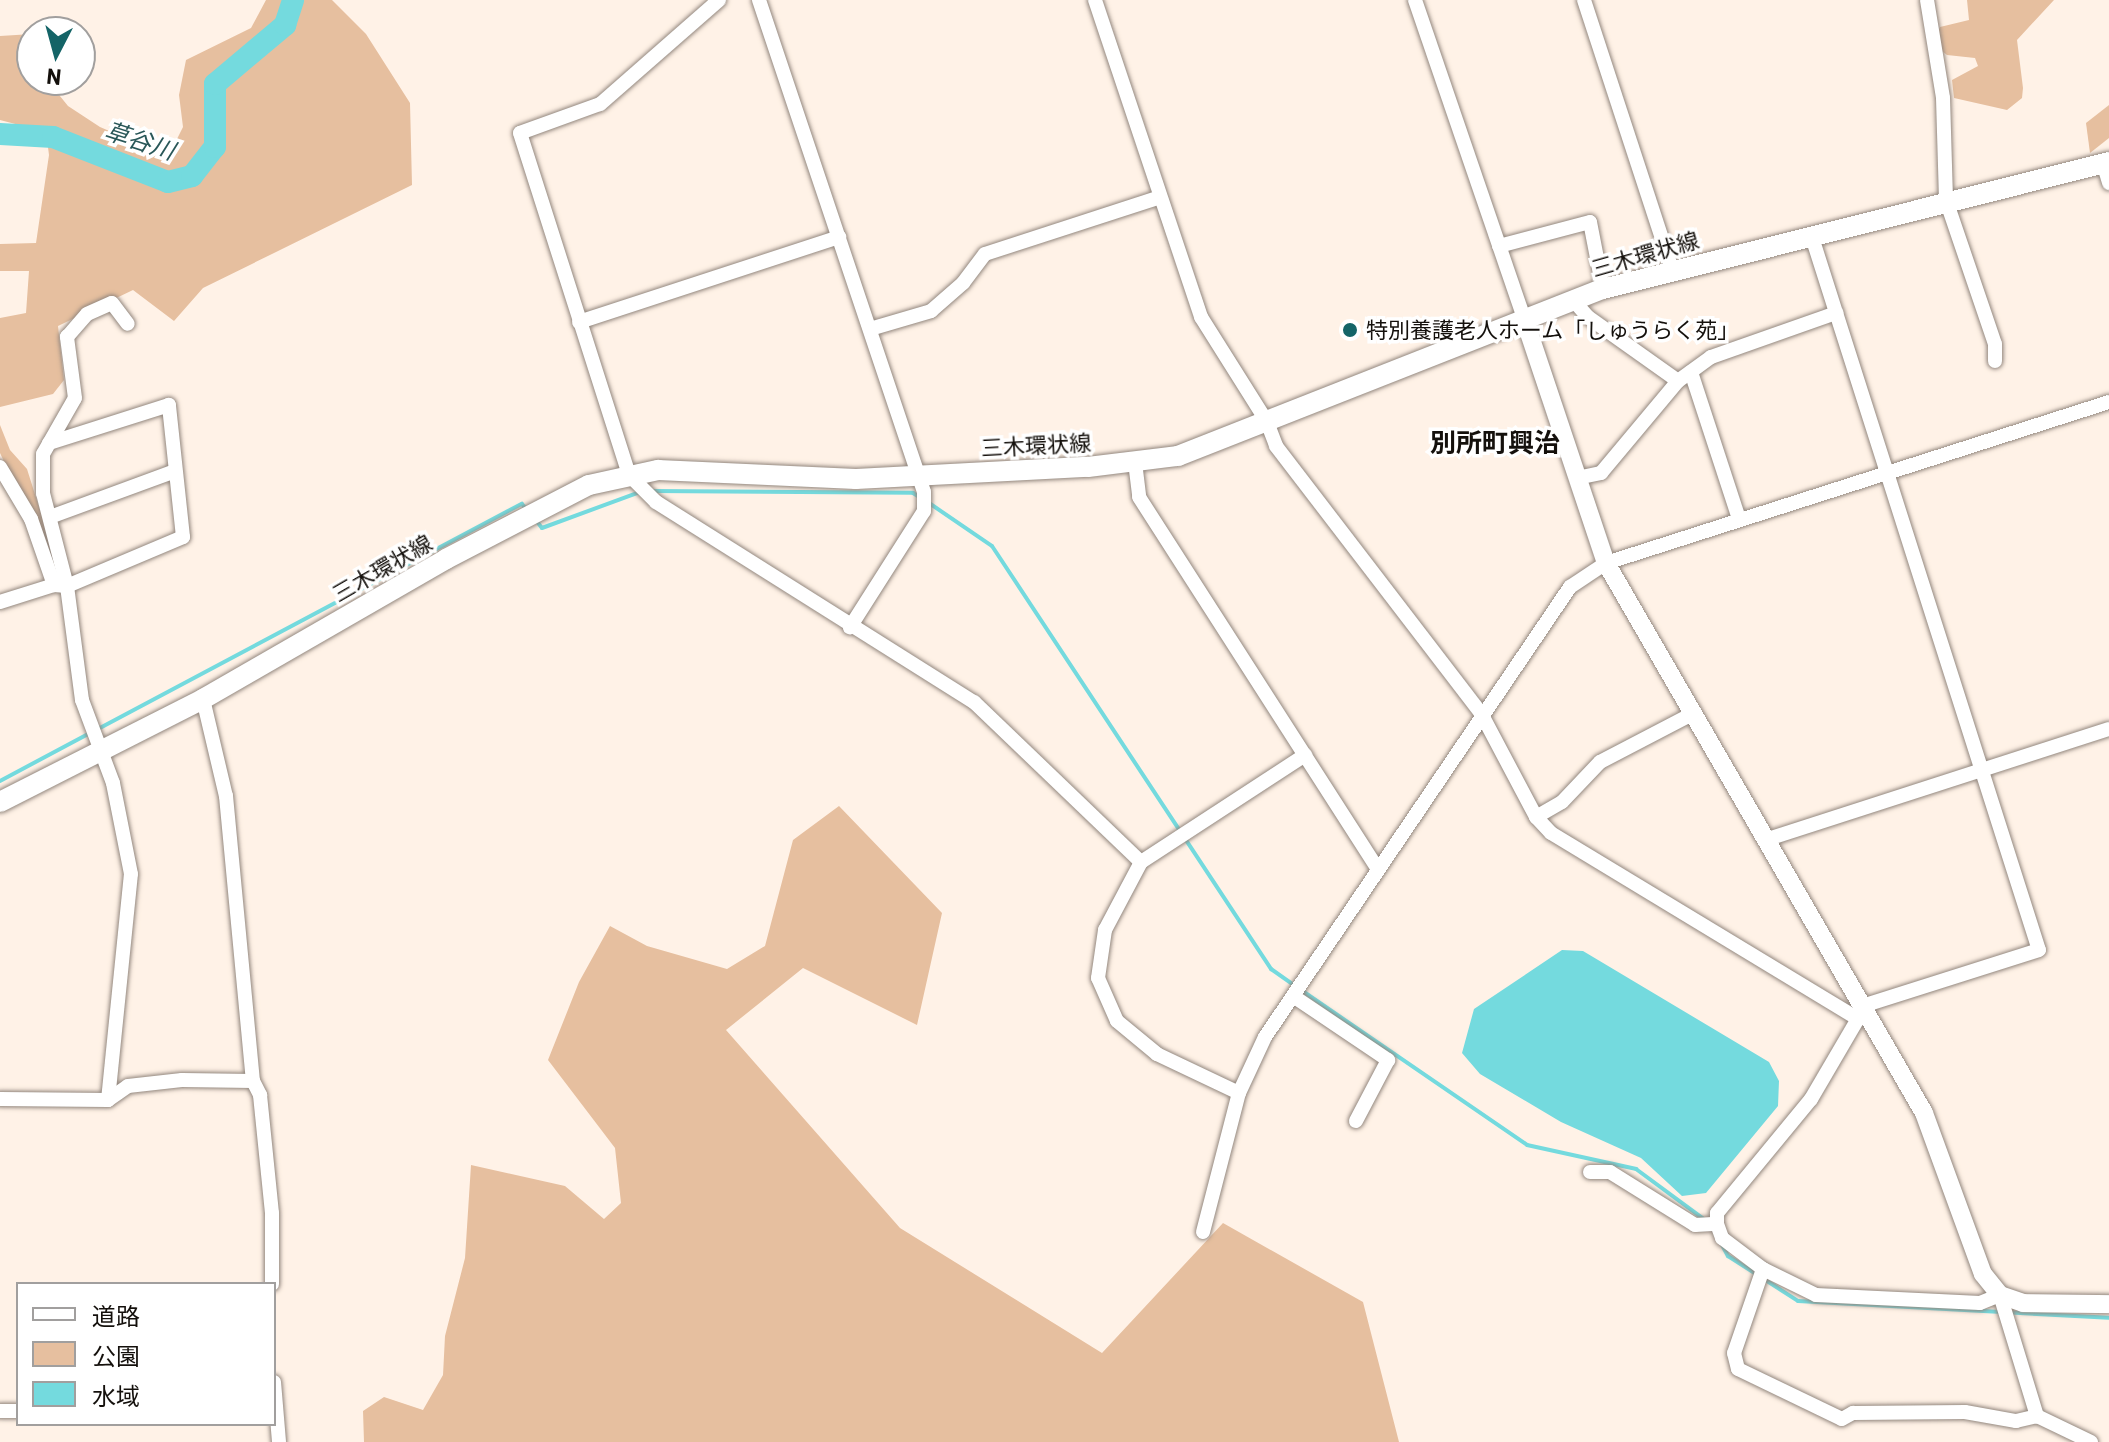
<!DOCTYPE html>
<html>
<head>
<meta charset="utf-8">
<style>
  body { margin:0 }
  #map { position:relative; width:2109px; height:1442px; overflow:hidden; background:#fff2e7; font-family:Barlow,"Noto Sans JP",sans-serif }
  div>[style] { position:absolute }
  .green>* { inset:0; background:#e6bf9f }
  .water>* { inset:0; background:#74dade }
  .stream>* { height:4px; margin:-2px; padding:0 2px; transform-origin:2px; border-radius:2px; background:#74dade }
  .river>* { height:22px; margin:-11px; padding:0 11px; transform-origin:11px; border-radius:11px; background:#74dade }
  .roads { filter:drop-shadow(0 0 2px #93877e) drop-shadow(0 0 2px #93877e) }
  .minor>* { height:14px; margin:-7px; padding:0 7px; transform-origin:7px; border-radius:7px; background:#fff }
  .tertiary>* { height:18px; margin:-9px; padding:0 9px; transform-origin:9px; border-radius:9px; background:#fff }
  .secondary>* { height:20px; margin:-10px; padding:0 10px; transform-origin:10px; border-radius:10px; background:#fff }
  .dots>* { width:22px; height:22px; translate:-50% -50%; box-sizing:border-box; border:4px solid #fff; border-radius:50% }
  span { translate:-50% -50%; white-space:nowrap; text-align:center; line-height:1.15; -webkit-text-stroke:7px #fff; paint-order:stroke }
  .street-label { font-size:22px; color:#14100c }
  .poi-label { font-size:22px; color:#14100c }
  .left { translate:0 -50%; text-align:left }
  .water-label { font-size:24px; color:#295758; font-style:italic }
  .quarter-label { font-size:26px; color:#14100c; font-weight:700 }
  .legend { position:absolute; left:16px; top:1282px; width:260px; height:144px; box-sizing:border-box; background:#fff; border:2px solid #a19f9e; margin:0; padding:10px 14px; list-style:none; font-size:24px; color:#14100c }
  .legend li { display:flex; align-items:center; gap:16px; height:40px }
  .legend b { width:40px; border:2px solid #a19f9e }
  .north { position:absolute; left:16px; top:16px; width:80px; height:80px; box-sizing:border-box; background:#fff; border:2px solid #a19f9e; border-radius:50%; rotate:186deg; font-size:22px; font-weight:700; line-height:32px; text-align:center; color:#14100c }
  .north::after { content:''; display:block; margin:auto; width:28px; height:36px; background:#146467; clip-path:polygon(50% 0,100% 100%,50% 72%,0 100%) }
</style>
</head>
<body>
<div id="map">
  <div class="green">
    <i style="clip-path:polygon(266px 0,332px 0,366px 34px,410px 103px,412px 185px,203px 288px,174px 321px,133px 290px,58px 326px,64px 380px,53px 394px,0 407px,0 318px,26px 313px,29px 271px,0 271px,0 244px,36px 243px,49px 155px,46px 132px,0 120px,0 36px,32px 34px,32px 80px,47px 80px,68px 106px,100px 127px,128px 139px,174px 145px,183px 127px,179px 95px,186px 60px,251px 28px)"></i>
    <i style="clip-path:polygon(1967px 0,2054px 0,2017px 40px,2023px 88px,2022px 98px,2007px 110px,1954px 98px,1952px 80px,1978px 66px,1975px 58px,1947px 55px,1933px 44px,1940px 27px,1969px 20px)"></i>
    <i style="clip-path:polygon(2109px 105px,2109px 138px,2090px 153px,2086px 123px)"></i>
    <i style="clip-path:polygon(0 425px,10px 450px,27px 469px,50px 542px,44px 545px,0 453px)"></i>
    <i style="clip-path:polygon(839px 806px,942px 913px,917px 1025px,803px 968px,726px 1030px,900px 1228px,1102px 1353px,1223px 1223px,1363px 1302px,1399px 1442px,364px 1442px,363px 1411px,384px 1397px,423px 1410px,443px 1375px,445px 1336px,465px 1258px,471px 1165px,565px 1186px,604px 1219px,621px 1203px,615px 1148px,548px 1060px,579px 982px,610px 926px,647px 946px,727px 969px,765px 946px,793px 840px)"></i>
  </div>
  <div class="water">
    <i style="clip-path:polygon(1562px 950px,1583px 951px,1769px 1062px,1779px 1081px,1778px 1106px,1706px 1193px,1682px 1196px,1641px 1158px,1561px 1122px,1480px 1074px,1462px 1053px,1474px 1009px)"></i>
  </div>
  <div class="stream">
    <i style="left:652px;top:491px;width:261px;rotate:0.4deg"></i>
    <i style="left:913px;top:493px;width:9px;rotate:32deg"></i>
    <i style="left:929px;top:503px;width:76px;rotate:34.3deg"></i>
    <i style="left:992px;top:546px;width:507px;rotate:56.59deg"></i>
    <i style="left:1271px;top:969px;width:28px;rotate:35deg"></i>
    <i style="left:535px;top:519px;width:11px;rotate:52deg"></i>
    <i style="left:542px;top:528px;width:104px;rotate:-20.2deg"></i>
    <i style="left:98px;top:729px;width:480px;rotate:-28deg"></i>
    <i style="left:522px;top:504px;width:8px;rotate:50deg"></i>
    <i style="left:0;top:781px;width:102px;rotate:-28.1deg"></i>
    <i style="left:1301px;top:990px;width:274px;rotate:34.4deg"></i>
    <i style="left:1527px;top:1145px;width:112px;rotate:12.4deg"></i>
    <i style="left:1636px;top:1169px;width:89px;rotate:36.4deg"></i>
    <i style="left:1721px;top:1243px;width:15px;rotate:62deg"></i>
    <i style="left:1728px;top:1256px;width:83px;rotate:32.7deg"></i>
    <i style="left:1798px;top:1301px;width:311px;rotate:3.1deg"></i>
  </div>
  <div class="river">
    <i style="left:0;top:134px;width:53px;rotate:3.2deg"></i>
    <i style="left:53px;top:137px;width:123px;rotate:21.4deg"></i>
    <i style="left:168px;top:182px;width:25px;rotate:-14deg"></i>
    <i style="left:192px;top:176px;width:37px;rotate:-52deg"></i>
    <i style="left:215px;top:147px;width:63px;rotate:-90deg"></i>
    <i style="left:215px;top:84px;width:92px;rotate:-40.1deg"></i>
    <i style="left:285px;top:25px;width:26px;rotate:-72deg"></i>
  </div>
  <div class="roads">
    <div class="minor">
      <i style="left:719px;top:0;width:158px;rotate:138.8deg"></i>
      <i style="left:600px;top:104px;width:85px;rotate:160.1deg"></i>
      <i style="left:520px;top:133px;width:359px;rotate:72.3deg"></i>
      <i style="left:629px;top:475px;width:38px;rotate:45deg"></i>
      <i style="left:656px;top:502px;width:376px;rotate:32.2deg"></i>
      <i style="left:974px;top:702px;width:231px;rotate:43.8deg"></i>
      <i style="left:759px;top:0;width:519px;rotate:71.46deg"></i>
      <i style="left:924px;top:492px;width:19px;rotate:90deg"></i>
      <i style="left:924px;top:511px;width:138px;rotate:122.5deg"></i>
      <i style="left:1095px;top:0;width:334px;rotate:71.5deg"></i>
      <i style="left:1201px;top:317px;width:124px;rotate:57.8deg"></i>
      <i style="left:1267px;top:422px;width:26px;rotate:69deg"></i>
      <i style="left:1276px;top:446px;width:337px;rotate:52.5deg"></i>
      <i style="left:1481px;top:713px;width:118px;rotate:62.1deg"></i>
      <i style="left:1536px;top:817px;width:22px;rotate:47deg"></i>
      <i style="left:1551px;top:833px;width:359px;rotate:31.2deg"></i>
      <i style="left:1415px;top:0;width:339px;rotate:71.1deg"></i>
      <i style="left:1584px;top:0;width:283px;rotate:71.9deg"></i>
      <i style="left:1927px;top:0;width:99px;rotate:80.7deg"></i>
      <i style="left:1943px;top:98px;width:102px;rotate:88.3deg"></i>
      <i style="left:1946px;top:200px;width:152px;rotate:71.2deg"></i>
      <i style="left:1995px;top:344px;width:17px;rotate:90deg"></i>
      <i style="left:2103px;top:163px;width:21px;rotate:73deg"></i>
      <i style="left:1811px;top:234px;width:751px;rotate:72.34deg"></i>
      <i style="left:2039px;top:950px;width:182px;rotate:162.4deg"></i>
      <i style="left:1866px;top:1005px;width:109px;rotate:120.3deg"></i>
      <i style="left:1811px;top:1099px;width:148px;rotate:129.5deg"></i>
      <i style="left:1717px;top:1213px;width:11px;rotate:90deg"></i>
      <i style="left:1717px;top:1224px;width:15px;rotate:70deg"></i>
      <i style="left:1722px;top:1238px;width:51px;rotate:37.1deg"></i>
      <i style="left:1763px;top:1269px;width:59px;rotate:26.1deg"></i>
      <i style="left:1816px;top:1295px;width:164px;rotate:2.8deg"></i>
      <i style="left:1980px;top:1303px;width:22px;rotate:-22deg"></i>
      <i style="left:2000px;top:1295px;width:127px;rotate:73deg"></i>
      <i style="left:2037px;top:1416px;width:60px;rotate:25.7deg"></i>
      <i style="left:1499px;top:246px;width:94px;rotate:-14.8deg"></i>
      <i style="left:1590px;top:222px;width:68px;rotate:79deg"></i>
      <i style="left:1574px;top:301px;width:21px;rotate:49deg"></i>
      <i style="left:1588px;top:317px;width:110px;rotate:35.4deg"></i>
      <i style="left:579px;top:322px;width:274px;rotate:-18.1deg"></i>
      <i style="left:870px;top:329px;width:64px;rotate:-16.4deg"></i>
      <i style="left:931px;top:311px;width:43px;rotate:-41.2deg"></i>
      <i style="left:963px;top:283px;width:36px;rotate:-53deg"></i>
      <i style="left:985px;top:254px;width:184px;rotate:-18deg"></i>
      <i style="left:1691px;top:372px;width:155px;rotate:71.9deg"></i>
      <i style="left:1135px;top:462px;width:35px;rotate:83deg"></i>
      <i style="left:1139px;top:497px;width:442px;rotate:57.3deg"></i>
      <i style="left:0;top:467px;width:61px;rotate:59.2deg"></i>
      <i style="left:31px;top:519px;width:70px;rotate:70.8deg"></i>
      <i style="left:54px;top:585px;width:13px;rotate:4deg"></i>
      <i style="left:67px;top:586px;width:126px;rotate:-22.9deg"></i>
      <i style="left:183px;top:537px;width:133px;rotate:-96.1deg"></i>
      <i style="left:169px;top:405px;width:126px;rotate:162.4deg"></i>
      <i style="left:1577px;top:478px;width:25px;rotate:-12deg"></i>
      <i style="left:1601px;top:473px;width:120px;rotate:-50.1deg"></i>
      <i style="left:1678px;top:381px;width:41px;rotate:-36deg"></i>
      <i style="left:1711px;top:357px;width:133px;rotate:-19.4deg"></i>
      <i style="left:50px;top:517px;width:133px;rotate:-20.2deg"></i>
      <i style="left:0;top:602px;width:57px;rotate:-17.5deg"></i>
      <i style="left:203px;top:699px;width:100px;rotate:76.7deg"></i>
      <i style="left:226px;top:796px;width:286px;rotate:84.6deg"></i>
      <i style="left:253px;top:1081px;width:16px;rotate:63deg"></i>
      <i style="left:260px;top:1095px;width:119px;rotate:84.2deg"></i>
      <i style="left:272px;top:1213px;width:71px;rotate:90deg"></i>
      <i style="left:1536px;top:817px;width:30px;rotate:-30deg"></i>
      <i style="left:1562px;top:802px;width:55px;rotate:-46.5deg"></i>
      <i style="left:1600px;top:762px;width:106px;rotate:-27.5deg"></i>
      <i style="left:1768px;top:839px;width:358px;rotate:-17.9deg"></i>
      <i style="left:1293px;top:996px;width:115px;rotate:34deg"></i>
      <i style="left:1388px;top:1060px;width:69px;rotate:117.7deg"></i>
      <i style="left:1239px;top:1093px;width:91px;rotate:-154.6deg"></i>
      <i style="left:1157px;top:1054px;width:52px;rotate:-140.5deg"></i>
      <i style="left:1117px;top:1021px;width:47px;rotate:-113.8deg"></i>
      <i style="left:1098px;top:978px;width:49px;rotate:-81.7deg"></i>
      <i style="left:1105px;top:930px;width:77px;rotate:-62.1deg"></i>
      <i style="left:1141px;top:862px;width:196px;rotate:-33.1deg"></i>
      <i style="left:0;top:1099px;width:108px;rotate:0.5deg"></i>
      <i style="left:108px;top:1100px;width:24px;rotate:-35deg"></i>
      <i style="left:128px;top:1086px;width:54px;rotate:-6.3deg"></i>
      <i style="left:182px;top:1080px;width:71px;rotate:0.8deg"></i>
      <i style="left:108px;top:1100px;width:227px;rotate:-84.2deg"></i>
      <i style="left:131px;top:874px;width:93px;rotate:-101.2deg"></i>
      <i style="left:113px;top:783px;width:89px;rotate:-110.5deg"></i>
      <i style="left:82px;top:700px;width:115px;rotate:-97.5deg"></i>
      <i style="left:67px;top:586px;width:96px;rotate:-104.5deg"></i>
      <i style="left:43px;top:493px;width:39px;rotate:-90deg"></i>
      <i style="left:43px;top:454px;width:64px;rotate:-60.3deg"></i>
      <i style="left:75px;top:398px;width:62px;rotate:-97.5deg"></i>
      <i style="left:67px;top:337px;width:30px;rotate:-49deg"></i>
      <i style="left:87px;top:314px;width:27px;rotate:-24deg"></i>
      <i style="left:112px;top:303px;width:26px;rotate:53deg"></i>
      <i style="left:1590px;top:1172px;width:20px"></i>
      <i style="left:1610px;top:1172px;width:100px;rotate:31.9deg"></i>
      <i style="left:1695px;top:1225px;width:22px;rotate:-3deg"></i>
      <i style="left:1203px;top:1232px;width:144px;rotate:-75.5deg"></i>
      <i style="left:1239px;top:1093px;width:62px;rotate:-65.1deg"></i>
      <i style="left:1265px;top:1037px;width:544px;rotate:-55.87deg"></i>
      <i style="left:1570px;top:587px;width:43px;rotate:-33.7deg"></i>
      <i style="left:1606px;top:563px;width:528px;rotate:-17.75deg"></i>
      <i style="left:1763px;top:1269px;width:89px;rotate:109deg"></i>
      <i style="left:1734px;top:1353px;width:16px;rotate:76deg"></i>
      <i style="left:1738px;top:1369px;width:115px;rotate:25.7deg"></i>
      <i style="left:1842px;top:1419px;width:13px;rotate:-29deg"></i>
      <i style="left:1853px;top:1413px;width:112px;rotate:-0.5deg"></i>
      <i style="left:1965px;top:1412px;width:52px;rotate:10deg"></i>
      <i style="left:2016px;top:1421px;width:22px;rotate:-13deg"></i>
      <i style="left:274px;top:1382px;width:60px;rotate:85.2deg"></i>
      <i style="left:0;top:1411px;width:18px"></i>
    </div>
    <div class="tertiary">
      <i style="left:1525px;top:321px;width:255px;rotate:71.5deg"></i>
      <i style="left:1606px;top:563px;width:635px;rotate:59.96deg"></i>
      <i style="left:1924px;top:1113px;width:171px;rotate:69.9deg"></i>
      <i style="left:1983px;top:1274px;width:27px;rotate:51deg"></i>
      <i style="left:2000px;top:1295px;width:24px;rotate:19deg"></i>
      <i style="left:2023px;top:1303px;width:86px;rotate:0.7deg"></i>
    </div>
    <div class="secondary">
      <i style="left:0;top:802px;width:228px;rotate:-26.9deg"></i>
      <i style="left:203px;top:699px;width:280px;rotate:-29.9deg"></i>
      <i style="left:446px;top:559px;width:161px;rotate:-27.4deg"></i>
      <i style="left:589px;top:485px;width:71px;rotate:-12.3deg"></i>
      <i style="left:658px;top:470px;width:198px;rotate:2.6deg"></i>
      <i style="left:856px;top:479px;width:232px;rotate:-3deg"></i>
      <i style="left:1088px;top:467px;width:91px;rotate:-7deg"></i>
      <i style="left:1178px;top:456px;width:457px;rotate:-21.5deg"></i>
      <i style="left:1603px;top:289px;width:522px;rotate:-14.09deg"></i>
    </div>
  </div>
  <div class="dots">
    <i style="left:1350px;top:330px;background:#146467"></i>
  </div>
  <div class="street-label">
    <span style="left:1645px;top:254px;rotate:-16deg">三木環状線</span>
    <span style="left:1036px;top:445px;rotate:-3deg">三木環状線</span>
    <span style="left:382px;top:568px;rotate:-30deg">三木環状線</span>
  </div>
  <div class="poi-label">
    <span class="left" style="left:1366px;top:330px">特別養護老人ホーム「しゅうらく苑」</span>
  </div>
  <div class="water-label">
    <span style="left:140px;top:140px;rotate:18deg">草谷川</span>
  </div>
  <div class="quarter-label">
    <span style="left:1495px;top:442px">別所町興治</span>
  </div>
  <ul class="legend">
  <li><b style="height:10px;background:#fff"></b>道路</li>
  <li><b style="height:22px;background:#e6bf9f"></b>公園</li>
  <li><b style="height:22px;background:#74dade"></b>水域</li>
  </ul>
  <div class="north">N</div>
</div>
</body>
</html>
